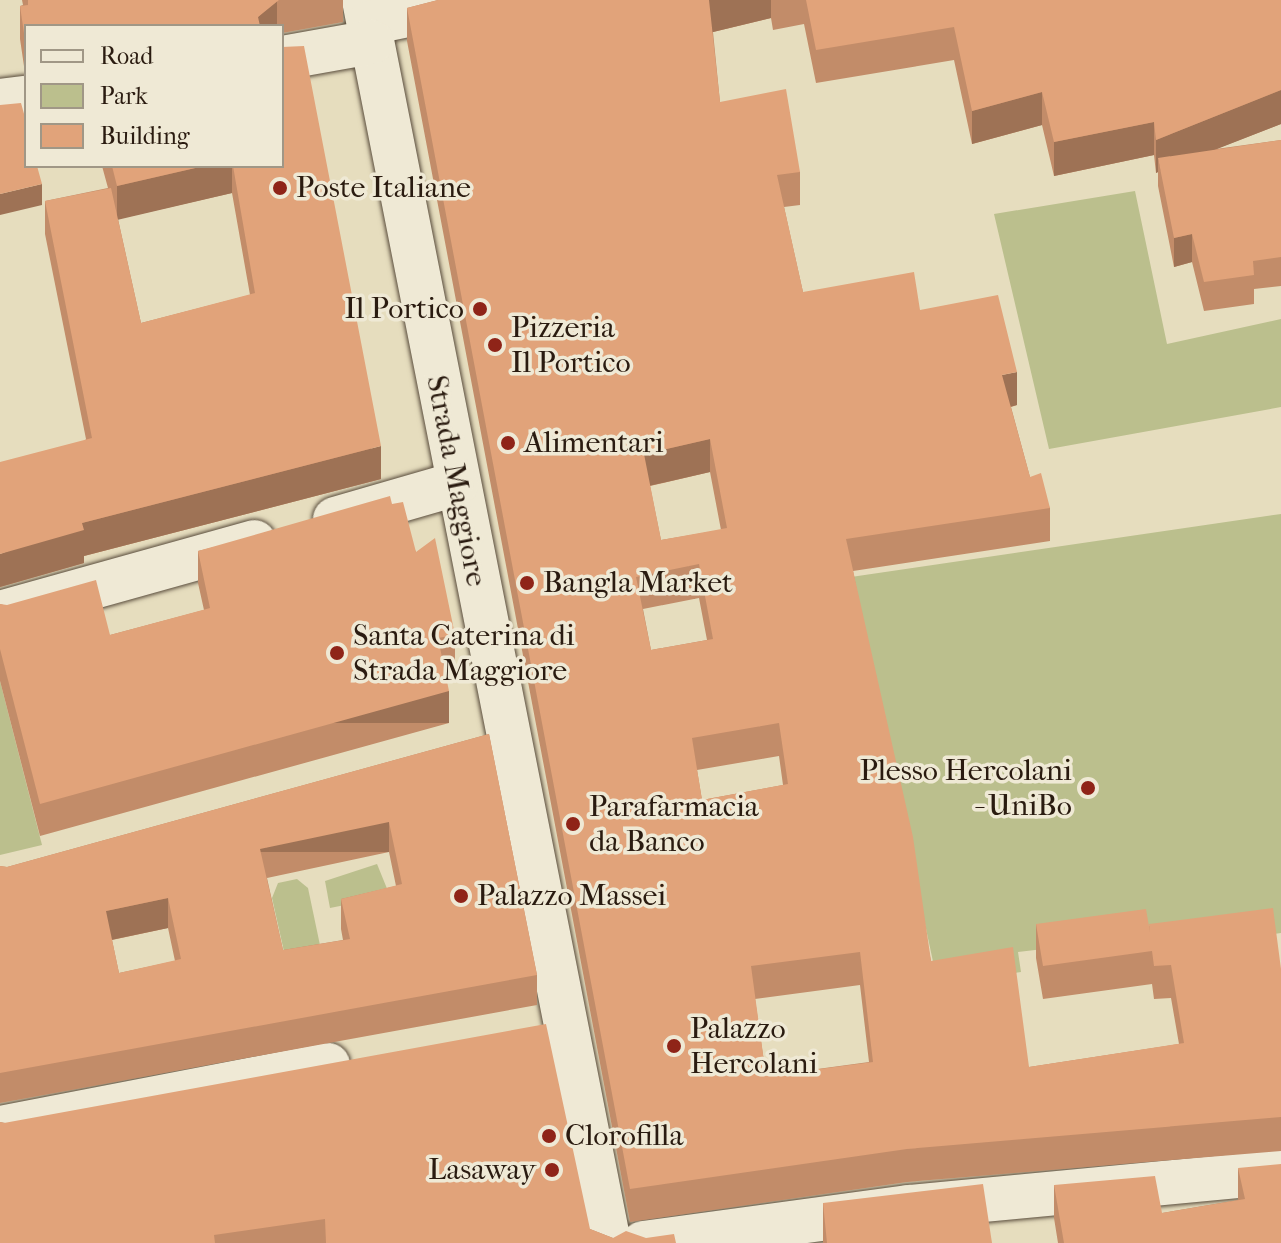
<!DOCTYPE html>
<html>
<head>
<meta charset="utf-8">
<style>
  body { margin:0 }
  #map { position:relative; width:1281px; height:1243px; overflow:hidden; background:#e6ddbe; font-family:"IM FELL French Canon",serif }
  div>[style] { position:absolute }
  .green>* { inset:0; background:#bbbf8d }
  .roads { filter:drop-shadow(0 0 2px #594c3c) drop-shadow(0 0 2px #594c3c) }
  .minor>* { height:44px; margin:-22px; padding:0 22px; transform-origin:22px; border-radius:22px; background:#efe9d5 }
  .wall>* { inset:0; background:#c28c69 }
  .shaded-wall>* { inset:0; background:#9e7255; transform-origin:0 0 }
  .building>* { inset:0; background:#e1a37a }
  .dots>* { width:22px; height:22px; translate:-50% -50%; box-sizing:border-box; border:4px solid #efe9d5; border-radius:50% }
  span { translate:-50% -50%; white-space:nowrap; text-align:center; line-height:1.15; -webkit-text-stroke:7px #efe9d5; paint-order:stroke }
  .poi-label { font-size:30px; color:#2a1b10 }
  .left { translate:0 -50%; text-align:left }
  .right { translate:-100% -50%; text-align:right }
  .street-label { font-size:30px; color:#2a1b10 }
  .legend { position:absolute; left:24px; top:24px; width:260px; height:144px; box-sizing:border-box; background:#efe9d5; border:2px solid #a09786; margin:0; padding:10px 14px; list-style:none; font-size:24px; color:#2a1b10 }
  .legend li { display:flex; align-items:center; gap:16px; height:40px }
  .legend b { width:40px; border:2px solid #a09786 }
</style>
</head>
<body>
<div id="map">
  <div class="green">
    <i style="clip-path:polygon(1135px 191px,1167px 344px,1281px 319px,1281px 407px,1049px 449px,994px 214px)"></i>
    <i style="clip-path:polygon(1281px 514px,1281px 933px,1156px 950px,1154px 936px,1018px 952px,1021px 972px,938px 985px,851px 577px)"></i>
    <i style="clip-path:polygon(0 681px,42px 845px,0 855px)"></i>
    <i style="clip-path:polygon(377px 864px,390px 896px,330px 908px,325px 881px)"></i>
    <i style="clip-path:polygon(297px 879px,308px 888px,321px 950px,285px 956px,272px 898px,278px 883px)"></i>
  </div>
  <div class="roads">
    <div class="minor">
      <i style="left:364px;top:0;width:1267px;rotate:78.85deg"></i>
      <i style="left:369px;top:23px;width:113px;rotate:-11.7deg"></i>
      <i style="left:282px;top:58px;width:91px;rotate:-10.1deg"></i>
      <i style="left:0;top:101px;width:26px;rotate:-7deg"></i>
      <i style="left:335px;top:519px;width:126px;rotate:-16.1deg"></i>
      <i style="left:0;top:613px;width:264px;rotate:-15.6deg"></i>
      <i style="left:0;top:1128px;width:334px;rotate:-10.9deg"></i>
      <i style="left:643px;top:1243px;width:268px;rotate:-7.7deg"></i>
      <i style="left:909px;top:1207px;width:374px;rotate:-5.4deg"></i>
    </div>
  </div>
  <div class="wall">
    <i style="clip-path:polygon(22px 0,343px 0,343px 22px,282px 33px,282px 26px,26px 26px,26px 73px,25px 73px,20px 39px,20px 6px,23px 5px)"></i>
    <i style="clip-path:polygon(evenodd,438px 0,1281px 0,1281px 124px,1216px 149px,1281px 140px,1281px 286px,1254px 289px,1254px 304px,1204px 311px,1192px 262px,1174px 267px,1158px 186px,1158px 172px,1156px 173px,1154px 155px,1054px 176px,1042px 125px,972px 144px,954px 60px,816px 83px,804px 24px,773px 30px,771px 18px,713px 32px,720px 102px,800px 172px,800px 205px,784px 207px,803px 292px,920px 310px,1017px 405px,1011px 407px,1030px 477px,1050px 508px,1050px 541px,853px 571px,931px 961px,1029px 1067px,1179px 1044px,1171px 998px,1154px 999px,1152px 984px,1043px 999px,1036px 958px,1036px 924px,1149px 926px,1281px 969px,1281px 1151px,907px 1182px,630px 1222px,407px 41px,407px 8px,438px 0,710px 472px,721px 530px,661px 540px,650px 486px,710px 472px,438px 0,699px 598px,707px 640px,651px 650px,643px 609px,699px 598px,438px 0,779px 756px,783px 785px,702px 800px,697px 770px,779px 756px,438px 0,860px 985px,869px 1062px,766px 1076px,755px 999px,860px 985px)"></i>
    <i style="clip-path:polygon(evenodd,102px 166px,282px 166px,381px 479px,84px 556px,84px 563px,0 587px,86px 439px,45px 234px,45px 201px,108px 188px,102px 166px,232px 193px,250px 295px,141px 323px,118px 219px,232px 193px)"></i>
    <i style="clip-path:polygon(392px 504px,416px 552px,455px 635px,455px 667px,445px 669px,449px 723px,40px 836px,0 681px,0 604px,110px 635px,204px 610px,198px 583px,198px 551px)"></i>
    <i style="clip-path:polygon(evenodd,489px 734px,537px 975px,537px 1005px,0 1103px,0 866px,7px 867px,489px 734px,389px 852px,396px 886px,341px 899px,341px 929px,343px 940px,283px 950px,267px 878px,389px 852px,489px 734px,168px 928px,175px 961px,119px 973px,112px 940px,168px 928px)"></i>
    <i style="clip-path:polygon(0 1122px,590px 1229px,613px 1238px,646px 1238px,676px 1243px,0 1243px)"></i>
    <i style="clip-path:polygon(1238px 1168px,1281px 1243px,1058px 1243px,1054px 1218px,1054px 1185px,1162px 1213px,1238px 1200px)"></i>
    <i style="clip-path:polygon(823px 1203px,992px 1243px,823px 1243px)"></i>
  </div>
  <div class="shaded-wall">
    <i style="clip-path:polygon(277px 0,277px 26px,258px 26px,258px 17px)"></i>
    <i style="clip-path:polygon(709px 0,771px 0,771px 18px,709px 33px)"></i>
    <i style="clip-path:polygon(1281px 90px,1281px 124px,1161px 171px,1158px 158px,1158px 172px,1156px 173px,1156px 140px)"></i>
    <i style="clip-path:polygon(1042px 92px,1042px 125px,972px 144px,972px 111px)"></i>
    <i style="clip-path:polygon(1154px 122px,1154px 155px,1054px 176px,1054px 142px)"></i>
    <i style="clip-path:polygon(204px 166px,232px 166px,232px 193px,117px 220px,117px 186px)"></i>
    <i style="clip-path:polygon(42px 184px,42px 205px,0 215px,0 194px)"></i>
    <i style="clip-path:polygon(1192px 234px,1192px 262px,1174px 267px,1174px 238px)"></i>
    <i style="clip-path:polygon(1017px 372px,1017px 405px,1002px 409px,1002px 375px)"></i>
    <i style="clip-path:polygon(710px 439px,710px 472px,644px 487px,644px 454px)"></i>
    <i style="clip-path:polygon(381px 446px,381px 479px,84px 556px,84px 563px,0 587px,0 554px,82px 523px)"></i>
    <i style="left:449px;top:691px;width:32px;height:424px;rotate:90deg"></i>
    <i style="left:389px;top:822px;width:30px;height:132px;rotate:90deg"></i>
    <i style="clip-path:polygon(168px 898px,168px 928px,106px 941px,106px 911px)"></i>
  </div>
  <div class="building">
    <i style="clip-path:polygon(28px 0,279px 0,258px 17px,260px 26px,26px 26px,26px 40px,25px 40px,20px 6px,28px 5px)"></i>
    <i style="clip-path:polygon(evenodd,438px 0,709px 0,720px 102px,786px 89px,800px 172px,777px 175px,803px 292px,914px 272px,920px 310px,998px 295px,1017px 372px,1002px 375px,1030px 477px,1041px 473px,1050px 508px,846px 539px,913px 837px,931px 961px,1013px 947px,1029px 1067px,1184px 1043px,1171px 965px,1154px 966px,1152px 951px,1043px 966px,1036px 924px,1146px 909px,1150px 932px,1149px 924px,1273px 908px,1281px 969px,1281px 1117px,907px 1149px,630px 1189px,407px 8px,438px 0,710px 439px,727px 528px,661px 540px,644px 454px,710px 439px,438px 0,699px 564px,713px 639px,651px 650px,636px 577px,699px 564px,438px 0,779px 723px,788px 784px,702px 800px,692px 738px,779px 723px,438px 0,860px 952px,873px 1062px,766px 1076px,751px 966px,860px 952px)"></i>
    <i style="clip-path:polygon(806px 0,1281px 0,1281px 90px,1156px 140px,1154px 122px,1054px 142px,1042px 92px,972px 111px,954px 27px,816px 50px)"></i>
    <i style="clip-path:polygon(304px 46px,381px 446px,82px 523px,84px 530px,0 554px,0 462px,92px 438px,45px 201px,111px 188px,141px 323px,255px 293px,233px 166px,282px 166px,282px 47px)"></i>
    <i style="clip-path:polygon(21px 103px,26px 121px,26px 166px,37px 166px,42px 184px,0 194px,0 105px)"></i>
    <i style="clip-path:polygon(1281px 140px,1281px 257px,1253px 261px,1254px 275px,1204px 282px,1192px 234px,1174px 238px,1158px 158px)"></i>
    <i style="clip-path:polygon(112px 166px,204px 166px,117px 186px)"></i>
    <i style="clip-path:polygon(390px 496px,392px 504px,403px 502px,416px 552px,435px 538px,455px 635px,438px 638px,449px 691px,40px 804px,0 649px,0 604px,7px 605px,96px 580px,110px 635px,210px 608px,198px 551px)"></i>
    <i style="clip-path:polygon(evenodd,489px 734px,537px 975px,0 1073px,0 866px,7px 867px,489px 734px,389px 822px,402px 884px,341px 899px,350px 939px,283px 950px,260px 849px,389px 822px,489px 734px,168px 898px,181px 959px,119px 973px,106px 911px,168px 898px)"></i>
    <i style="clip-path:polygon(546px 1024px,590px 1229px,613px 1238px,626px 1231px,646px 1238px,674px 1234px,676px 1243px,326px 1243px,325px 1219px,214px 1235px,215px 1243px,0 1243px,0 1122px,4px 1123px)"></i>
    <i style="clip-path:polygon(1281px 1164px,1281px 1243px,1064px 1243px,1054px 1185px,1155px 1176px,1162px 1213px,1245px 1199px,1238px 1168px)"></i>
    <i style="clip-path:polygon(983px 1184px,992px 1243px,827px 1243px,823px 1203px)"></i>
  </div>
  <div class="dots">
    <i style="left:280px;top:188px;background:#8f2418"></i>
    <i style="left:480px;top:309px;background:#8f2418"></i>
    <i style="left:495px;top:345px;background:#8f2418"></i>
    <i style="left:508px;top:443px;background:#8f2418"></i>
    <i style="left:527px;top:583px;background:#8f2418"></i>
    <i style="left:337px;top:653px;background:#8f2418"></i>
    <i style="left:1088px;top:788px;background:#8f2418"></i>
    <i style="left:573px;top:824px;background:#8f2418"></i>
    <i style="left:461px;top:896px;background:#8f2418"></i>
    <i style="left:674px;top:1046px;background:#8f2418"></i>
    <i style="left:549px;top:1136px;background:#8f2418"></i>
    <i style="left:552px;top:1170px;background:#8f2418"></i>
  </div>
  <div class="poi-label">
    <span class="left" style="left:296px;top:188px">Poste Italiane</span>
    <span class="right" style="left:464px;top:309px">Il Portico</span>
    <span class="left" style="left:511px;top:345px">Pizzeria<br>Il Portico</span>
    <span class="left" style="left:524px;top:443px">Alimentari</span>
    <span class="left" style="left:543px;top:583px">Bangla Market</span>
    <span class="left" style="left:353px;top:653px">Santa Caterina di<br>Strada Maggiore</span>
    <span class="right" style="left:1072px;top:788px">Plesso Hercolani<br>- UniBo</span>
    <span class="left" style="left:589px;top:824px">Parafarmacia<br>da Banco</span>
    <span class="left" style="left:477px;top:896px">Palazzo Massei</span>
    <span class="left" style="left:690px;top:1046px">Palazzo<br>Hercolani</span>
    <span class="left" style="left:565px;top:1136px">Clorofilla</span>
    <span class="right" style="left:536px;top:1170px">Lasaway</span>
  </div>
  <div class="street-label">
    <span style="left:456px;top:481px;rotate:79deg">Strada Maggiore</span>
  </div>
  <ul class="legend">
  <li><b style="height:10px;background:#efe9d5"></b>Road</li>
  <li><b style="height:22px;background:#bbbf8d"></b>Park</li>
  <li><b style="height:22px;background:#e1a37a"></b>Building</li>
  </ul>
</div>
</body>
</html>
